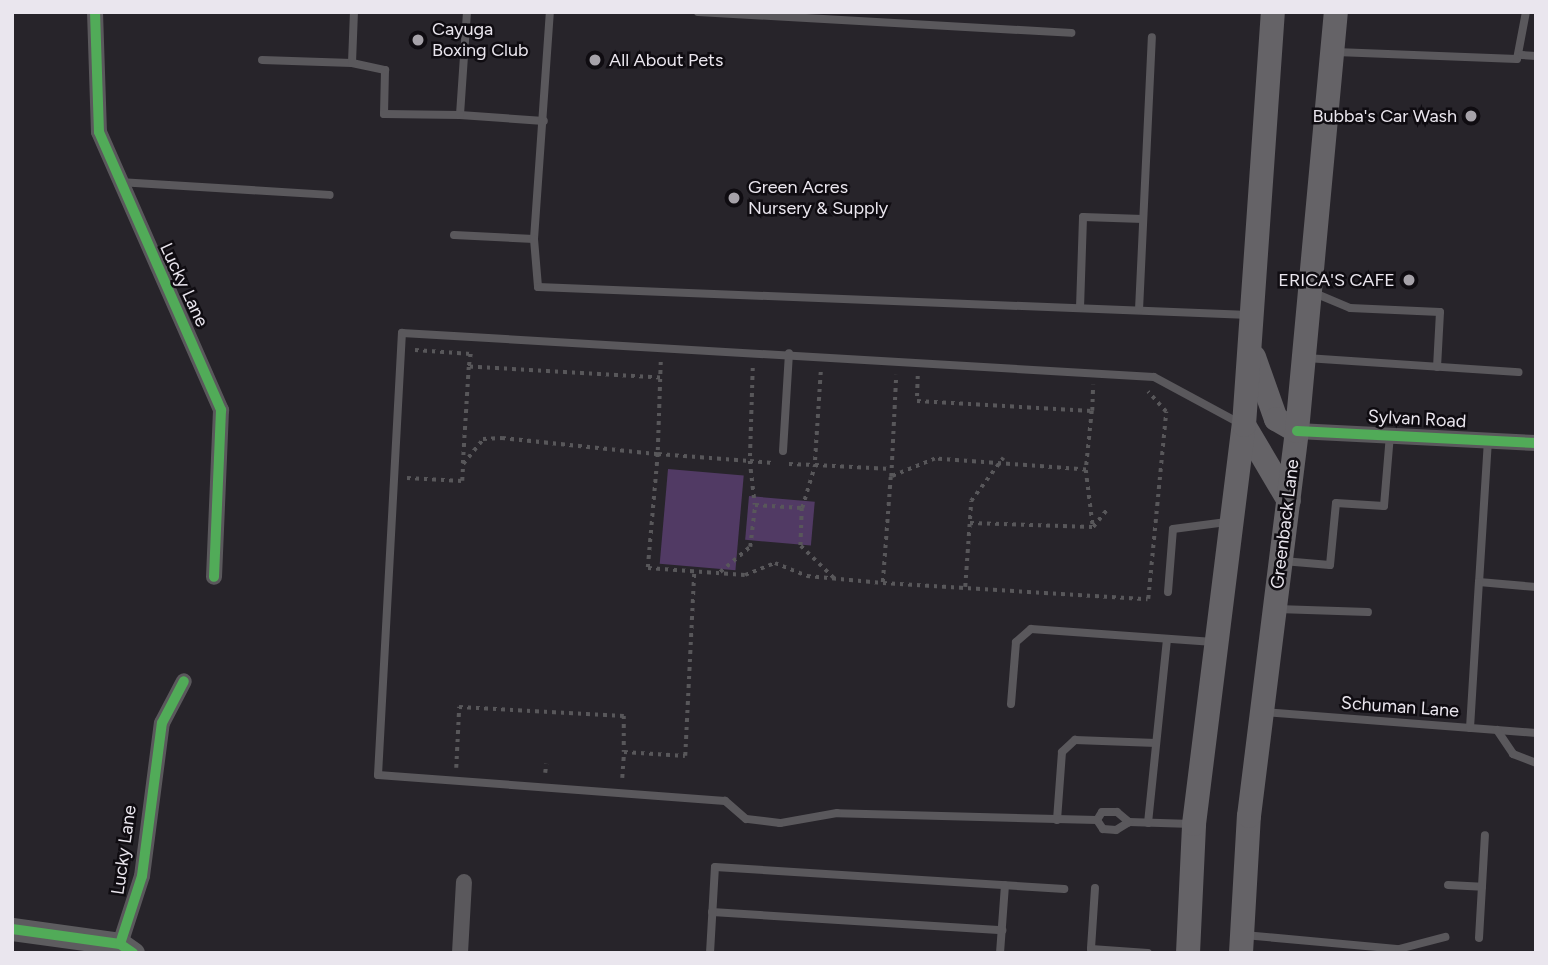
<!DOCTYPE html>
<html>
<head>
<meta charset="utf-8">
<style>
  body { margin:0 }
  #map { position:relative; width:1548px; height:965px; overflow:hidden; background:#27242a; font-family:Figtree,sans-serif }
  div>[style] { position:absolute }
  .green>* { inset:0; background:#513a64; transform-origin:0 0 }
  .path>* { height:3.5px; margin-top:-1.75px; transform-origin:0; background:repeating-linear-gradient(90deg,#58575a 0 3.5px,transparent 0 8.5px) }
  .lane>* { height:8px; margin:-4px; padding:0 4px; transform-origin:4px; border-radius:4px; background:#5a585c }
  .street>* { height:16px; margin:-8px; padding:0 8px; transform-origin:8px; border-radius:8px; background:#5a585c }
  .secondary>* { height:23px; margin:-11.5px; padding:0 11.5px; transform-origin:11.5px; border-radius:11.5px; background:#5d5c5f }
  .primary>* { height:24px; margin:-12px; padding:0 12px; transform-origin:12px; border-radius:12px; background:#656367 }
  .cycleway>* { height:10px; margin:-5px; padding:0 5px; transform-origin:5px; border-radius:5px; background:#51ab58 }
  .dots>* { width:19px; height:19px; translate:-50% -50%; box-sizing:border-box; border:4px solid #0f0c11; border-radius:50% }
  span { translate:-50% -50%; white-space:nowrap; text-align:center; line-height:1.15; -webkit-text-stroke:5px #0f0c11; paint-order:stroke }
  .poi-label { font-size:18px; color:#eae6ee }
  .left { translate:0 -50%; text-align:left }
  .right { translate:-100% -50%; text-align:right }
  .street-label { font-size:18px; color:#eae6ee }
  .frame { position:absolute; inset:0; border:14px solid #eae6ee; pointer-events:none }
</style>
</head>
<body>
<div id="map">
  <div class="green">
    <i style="left:668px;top:469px;width:76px;height:95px;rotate:5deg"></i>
    <i style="left:749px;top:496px;width:66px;height:44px;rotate:5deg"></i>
  </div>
  <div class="path">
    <i style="left:415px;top:350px;width:56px;rotate:4.1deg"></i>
    <i style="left:471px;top:354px;width:13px;rotate:99deg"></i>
    <i style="left:661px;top:362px;width:92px;rotate:91.9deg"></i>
    <i style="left:658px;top:454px;width:92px;rotate:4.4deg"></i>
    <i style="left:750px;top:461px;width:44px;rotate:83.5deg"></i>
    <i style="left:755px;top:505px;width:47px;rotate:3.7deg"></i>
    <i style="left:802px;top:508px;width:45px;rotate:-73.2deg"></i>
    <i style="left:753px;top:368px;width:93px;rotate:91.8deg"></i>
    <i style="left:750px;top:461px;width:25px;rotate:5deg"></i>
    <i style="left:821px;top:372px;width:93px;rotate:93.7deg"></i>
    <i style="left:815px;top:465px;width:76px;rotate:3deg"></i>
    <i style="left:918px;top:376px;width:25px;rotate:92deg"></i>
    <i style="left:917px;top:401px;width:175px;rotate:3.3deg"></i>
    <i style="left:1092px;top:411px;width:26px;rotate:-88deg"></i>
    <i style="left:660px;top:378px;width:191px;rotate:-176.7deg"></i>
    <i style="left:469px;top:367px;width:97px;rotate:93.5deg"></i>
    <i style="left:463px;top:464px;width:32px;rotate:-51deg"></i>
    <i style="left:483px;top:439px;width:19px;rotate:-3deg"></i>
    <i style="left:502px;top:438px;width:157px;rotate:5.9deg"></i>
    <i style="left:658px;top:454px;width:114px;rotate:95deg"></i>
    <i style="left:648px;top:568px;width:97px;rotate:4.1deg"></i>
    <i style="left:745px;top:575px;width:32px;rotate:-22deg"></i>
    <i style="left:775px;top:563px;width:35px;rotate:22deg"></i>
    <i style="left:807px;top:576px;width:76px;rotate:5.3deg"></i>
    <i style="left:1092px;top:411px;width:59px;rotate:95.8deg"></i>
    <i style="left:1086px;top:470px;width:151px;rotate:-175.8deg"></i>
    <i style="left:935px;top:459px;width:48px;rotate:157.8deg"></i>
    <i style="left:891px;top:477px;width:106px;rotate:94.3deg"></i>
    <i style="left:883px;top:583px;width:265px;rotate:3.5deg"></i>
    <i style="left:1148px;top:599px;width:188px;rotate:-84.5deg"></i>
    <i style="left:1166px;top:412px;width:27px;rotate:-132deg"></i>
    <i style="left:789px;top:464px;width:26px;rotate:2deg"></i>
    <i style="left:1086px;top:470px;width:57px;rotate:83deg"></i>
    <i style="left:1093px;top:527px;width:21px;rotate:-51deg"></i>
    <i style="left:891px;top:477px;width:102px;rotate:-87.2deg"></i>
    <i style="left:407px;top:478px;width:55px;rotate:3.1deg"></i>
    <i style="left:462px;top:481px;width:17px;rotate:-87deg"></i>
    <i style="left:802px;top:508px;width:38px;rotate:92deg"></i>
    <i style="left:801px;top:546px;width:47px;rotate:44.1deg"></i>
    <i style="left:970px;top:523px;width:123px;rotate:1.9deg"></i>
    <i style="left:720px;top:572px;width:39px;rotate:-40deg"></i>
    <i style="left:750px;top:547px;width:42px;rotate:-83.2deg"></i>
    <i style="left:965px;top:587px;width:86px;rotate:-86deg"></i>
    <i style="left:971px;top:501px;width:54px;rotate:-53.3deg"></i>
    <i style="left:456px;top:768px;width:61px;rotate:-87.2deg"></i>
    <i style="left:459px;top:707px;width:165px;rotate:3.1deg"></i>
    <i style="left:624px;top:716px;width:36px;rotate:90deg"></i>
    <i style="left:545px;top:773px;width:9px;rotate:-84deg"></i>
    <i style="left:622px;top:778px;width:26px;rotate:-86deg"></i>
    <i style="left:624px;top:752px;width:61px;rotate:3.8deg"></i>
    <i style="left:685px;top:756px;width:185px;rotate:-87.2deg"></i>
  </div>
  <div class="lane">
    <i style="left:467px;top:12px;width:103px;rotate:93.9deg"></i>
    <i style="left:460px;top:115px;width:84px;rotate:4.1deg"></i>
    <i style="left:698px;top:12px;width:374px;rotate:3.2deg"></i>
    <i style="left:1336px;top:52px;width:181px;rotate:2.2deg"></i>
    <i style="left:1517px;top:59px;width:48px;rotate:-79.2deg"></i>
    <i style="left:1522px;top:55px;width:14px;rotate:4deg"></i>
    <i style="left:262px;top:60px;width:90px;rotate:1.9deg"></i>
    <i style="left:352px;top:63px;width:51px;rotate:-87.8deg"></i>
    <i style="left:352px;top:63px;width:34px;rotate:12deg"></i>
    <i style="left:385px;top:70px;width:44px;rotate:91.3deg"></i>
    <i style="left:384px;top:114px;width:76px;rotate:0.8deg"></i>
    <i style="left:119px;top:182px;width:211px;rotate:3.5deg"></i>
    <i style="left:454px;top:235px;width:80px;rotate:2.9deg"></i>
    <i style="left:534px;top:239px;width:228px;rotate:-86deg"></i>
    <i style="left:534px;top:239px;width:48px;rotate:85.2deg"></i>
    <i style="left:538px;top:287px;width:712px;rotate:2.26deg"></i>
    <i style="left:1312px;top:292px;width:41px;rotate:22.8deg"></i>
    <i style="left:1350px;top:308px;width:90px;rotate:2.5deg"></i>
    <i style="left:1440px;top:312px;width:55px;rotate:93.1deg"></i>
    <i style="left:1080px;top:308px;width:91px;rotate:-88.1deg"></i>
    <i style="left:1083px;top:217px;width:60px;rotate:1.9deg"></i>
    <i style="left:1139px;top:310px;width:273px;rotate:-87.3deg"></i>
    <i style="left:1306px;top:358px;width:213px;rotate:3.8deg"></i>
    <i style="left:1488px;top:440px;width:142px;rotate:93.6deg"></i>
    <i style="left:1479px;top:582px;width:57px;rotate:5deg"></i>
    <i style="left:783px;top:451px;width:98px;rotate:-86.5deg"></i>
    <i style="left:1283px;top:561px;width:47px;rotate:4.9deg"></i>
    <i style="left:1330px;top:565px;width:62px;rotate:-84.5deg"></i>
    <i style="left:1336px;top:503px;width:48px;rotate:3.6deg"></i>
    <i style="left:1384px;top:506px;width:71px;rotate:-85.2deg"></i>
    <i style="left:1168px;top:592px;width:63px;rotate:-85.5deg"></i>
    <i style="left:1173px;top:529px;width:54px;rotate:-7.4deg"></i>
    <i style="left:1277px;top:609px;width:91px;rotate:1.9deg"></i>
    <i style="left:1011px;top:704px;width:62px;rotate:-85.4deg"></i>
    <i style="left:1016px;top:642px;width:20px;rotate:-41deg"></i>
    <i style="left:1031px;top:629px;width:183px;rotate:4.1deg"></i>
    <i style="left:1264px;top:712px;width:273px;rotate:4.4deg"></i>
    <i style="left:1470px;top:728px;width:146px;rotate:-86.5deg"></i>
    <i style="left:1497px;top:730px;width:29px;rotate:56deg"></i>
    <i style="left:1513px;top:754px;width:25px;rotate:21deg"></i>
    <i style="left:1057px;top:820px;width:68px;rotate:-85.8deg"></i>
    <i style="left:1062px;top:752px;width:18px;rotate:-43deg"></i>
    <i style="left:1075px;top:740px;width:81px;rotate:2.1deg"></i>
    <i style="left:1097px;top:820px;width:9px;rotate:-58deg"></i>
    <i style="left:1102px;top:812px;width:15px"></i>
    <i style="left:1117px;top:812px;width:16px;rotate:40deg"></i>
    <i style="left:1148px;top:823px;width:185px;rotate:-84.1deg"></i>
    <i style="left:1192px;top:824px;width:63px;rotate:-178.2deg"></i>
    <i style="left:1129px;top:822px;width:15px;rotate:148deg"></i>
    <i style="left:1116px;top:830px;width:13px;rotate:-176deg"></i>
    <i style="left:1103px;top:829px;width:11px;rotate:-124deg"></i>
    <i style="left:1097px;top:820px;width:260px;rotate:-178.5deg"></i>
    <i style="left:837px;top:813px;width:58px;rotate:170deg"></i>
    <i style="left:780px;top:823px;width:34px;rotate:-173deg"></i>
    <i style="left:746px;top:819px;width:28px;rotate:-139deg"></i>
    <i style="left:725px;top:801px;width:348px;rotate:-175.7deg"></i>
    <i style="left:378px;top:775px;width:443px;rotate:-86.9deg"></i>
    <i style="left:402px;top:333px;width:753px;rotate:3.35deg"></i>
    <i style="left:1154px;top:377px;width:99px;rotate:28.4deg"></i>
    <i style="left:1448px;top:885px;width:34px;rotate:3deg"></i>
    <i style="left:1095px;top:888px;width:61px;rotate:93.8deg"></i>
    <i style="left:1091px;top:949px;width:57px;rotate:4deg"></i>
    <i style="left:712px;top:912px;width:291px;rotate:3.6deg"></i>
    <i style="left:1244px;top:935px;width:156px;rotate:5.2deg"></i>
    <i style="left:1399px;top:949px;width:48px;rotate:-14.6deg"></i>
    <i style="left:1479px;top:938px;width:103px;rotate:-86.7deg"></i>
    <i style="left:710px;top:953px;width:86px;rotate:-86.7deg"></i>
    <i style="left:715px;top:867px;width:350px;rotate:3.6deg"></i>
    <i style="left:1000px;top:953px;width:68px;rotate:-85.8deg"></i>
  </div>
  <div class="street">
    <i style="left:95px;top:12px;width:120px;rotate:88.1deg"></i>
    <i style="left:99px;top:132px;width:304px;rotate:66.3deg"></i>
    <i style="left:221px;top:410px;width:167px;rotate:92.4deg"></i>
    <i style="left:1297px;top:431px;width:239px;rotate:2.9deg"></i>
    <i style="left:120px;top:944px;width:71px;rotate:-72.1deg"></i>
    <i style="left:142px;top:876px;width:154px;rotate:-82.6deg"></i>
    <i style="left:162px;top:723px;width:47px;rotate:-62.4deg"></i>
    <i style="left:460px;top:953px;width:71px;rotate:-86.8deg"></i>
  </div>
  <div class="secondary">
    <i style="left:12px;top:929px;width:109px;rotate:7.9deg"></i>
    <i style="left:120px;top:944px;width:16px;rotate:35deg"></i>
  </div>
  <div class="primary">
    <i style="left:1254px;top:357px;width:66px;rotate:70.5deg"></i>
    <i style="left:1276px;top:419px;width:24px;rotate:30deg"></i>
    <i style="left:1244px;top:425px;width:88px;rotate:59.4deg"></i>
    <i style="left:1188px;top:953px;width:129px;rotate:-87.3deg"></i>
    <i style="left:1194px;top:824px;width:402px;rotate:-82.9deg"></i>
    <i style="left:1244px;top:425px;width:414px;rotate:-86deg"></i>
    <i style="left:1241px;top:953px;width:137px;rotate:-86.7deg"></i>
    <i style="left:1249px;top:816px;width:388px;rotate:-82.9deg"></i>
    <i style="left:1297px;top:431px;width:421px;rotate:-84.7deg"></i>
  </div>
  <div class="cycleway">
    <i style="left:95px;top:12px;width:120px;rotate:88.1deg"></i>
    <i style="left:99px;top:132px;width:304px;rotate:66.3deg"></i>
    <i style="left:221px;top:410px;width:167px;rotate:92.4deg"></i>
    <i style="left:1297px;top:431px;width:239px;rotate:2.9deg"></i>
    <i style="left:12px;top:929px;width:109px;rotate:7.9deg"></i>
    <i style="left:120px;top:944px;width:16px;rotate:35deg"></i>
    <i style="left:120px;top:944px;width:71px;rotate:-72.1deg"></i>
    <i style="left:142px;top:876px;width:154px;rotate:-82.6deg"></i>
    <i style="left:162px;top:723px;width:47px;rotate:-62.4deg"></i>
  </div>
  <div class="dots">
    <i style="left:418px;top:40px;background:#a6a2a9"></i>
    <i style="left:595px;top:60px;background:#a6a2a9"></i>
    <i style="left:1471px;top:116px;background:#a6a2a9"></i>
    <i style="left:734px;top:198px;background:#a6a2a9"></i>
    <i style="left:1409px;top:280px;background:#a6a2a9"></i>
  </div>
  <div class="poi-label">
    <span class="left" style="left:432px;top:40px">Cayuga<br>Boxing Club</span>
    <span class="left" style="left:609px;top:60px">All About Pets</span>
    <span class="right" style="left:1457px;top:116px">Bubba's Car Wash</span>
    <span class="left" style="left:748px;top:198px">Green Acres<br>Nursery &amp; Supply</span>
    <span class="right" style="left:1395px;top:280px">ERICA'S CAFE</span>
  </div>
  <div class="street-label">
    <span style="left:184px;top:285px;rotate:65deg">Lucky Lane</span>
    <span style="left:1417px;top:419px;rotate:3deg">Sylvan Road</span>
    <span style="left:1285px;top:524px;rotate:-83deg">Greenback Lane</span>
    <span style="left:1400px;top:707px;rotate:4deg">Schuman Lane</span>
    <span style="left:124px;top:850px;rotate:-82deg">Lucky Lane</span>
  </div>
  <div class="frame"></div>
</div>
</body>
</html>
